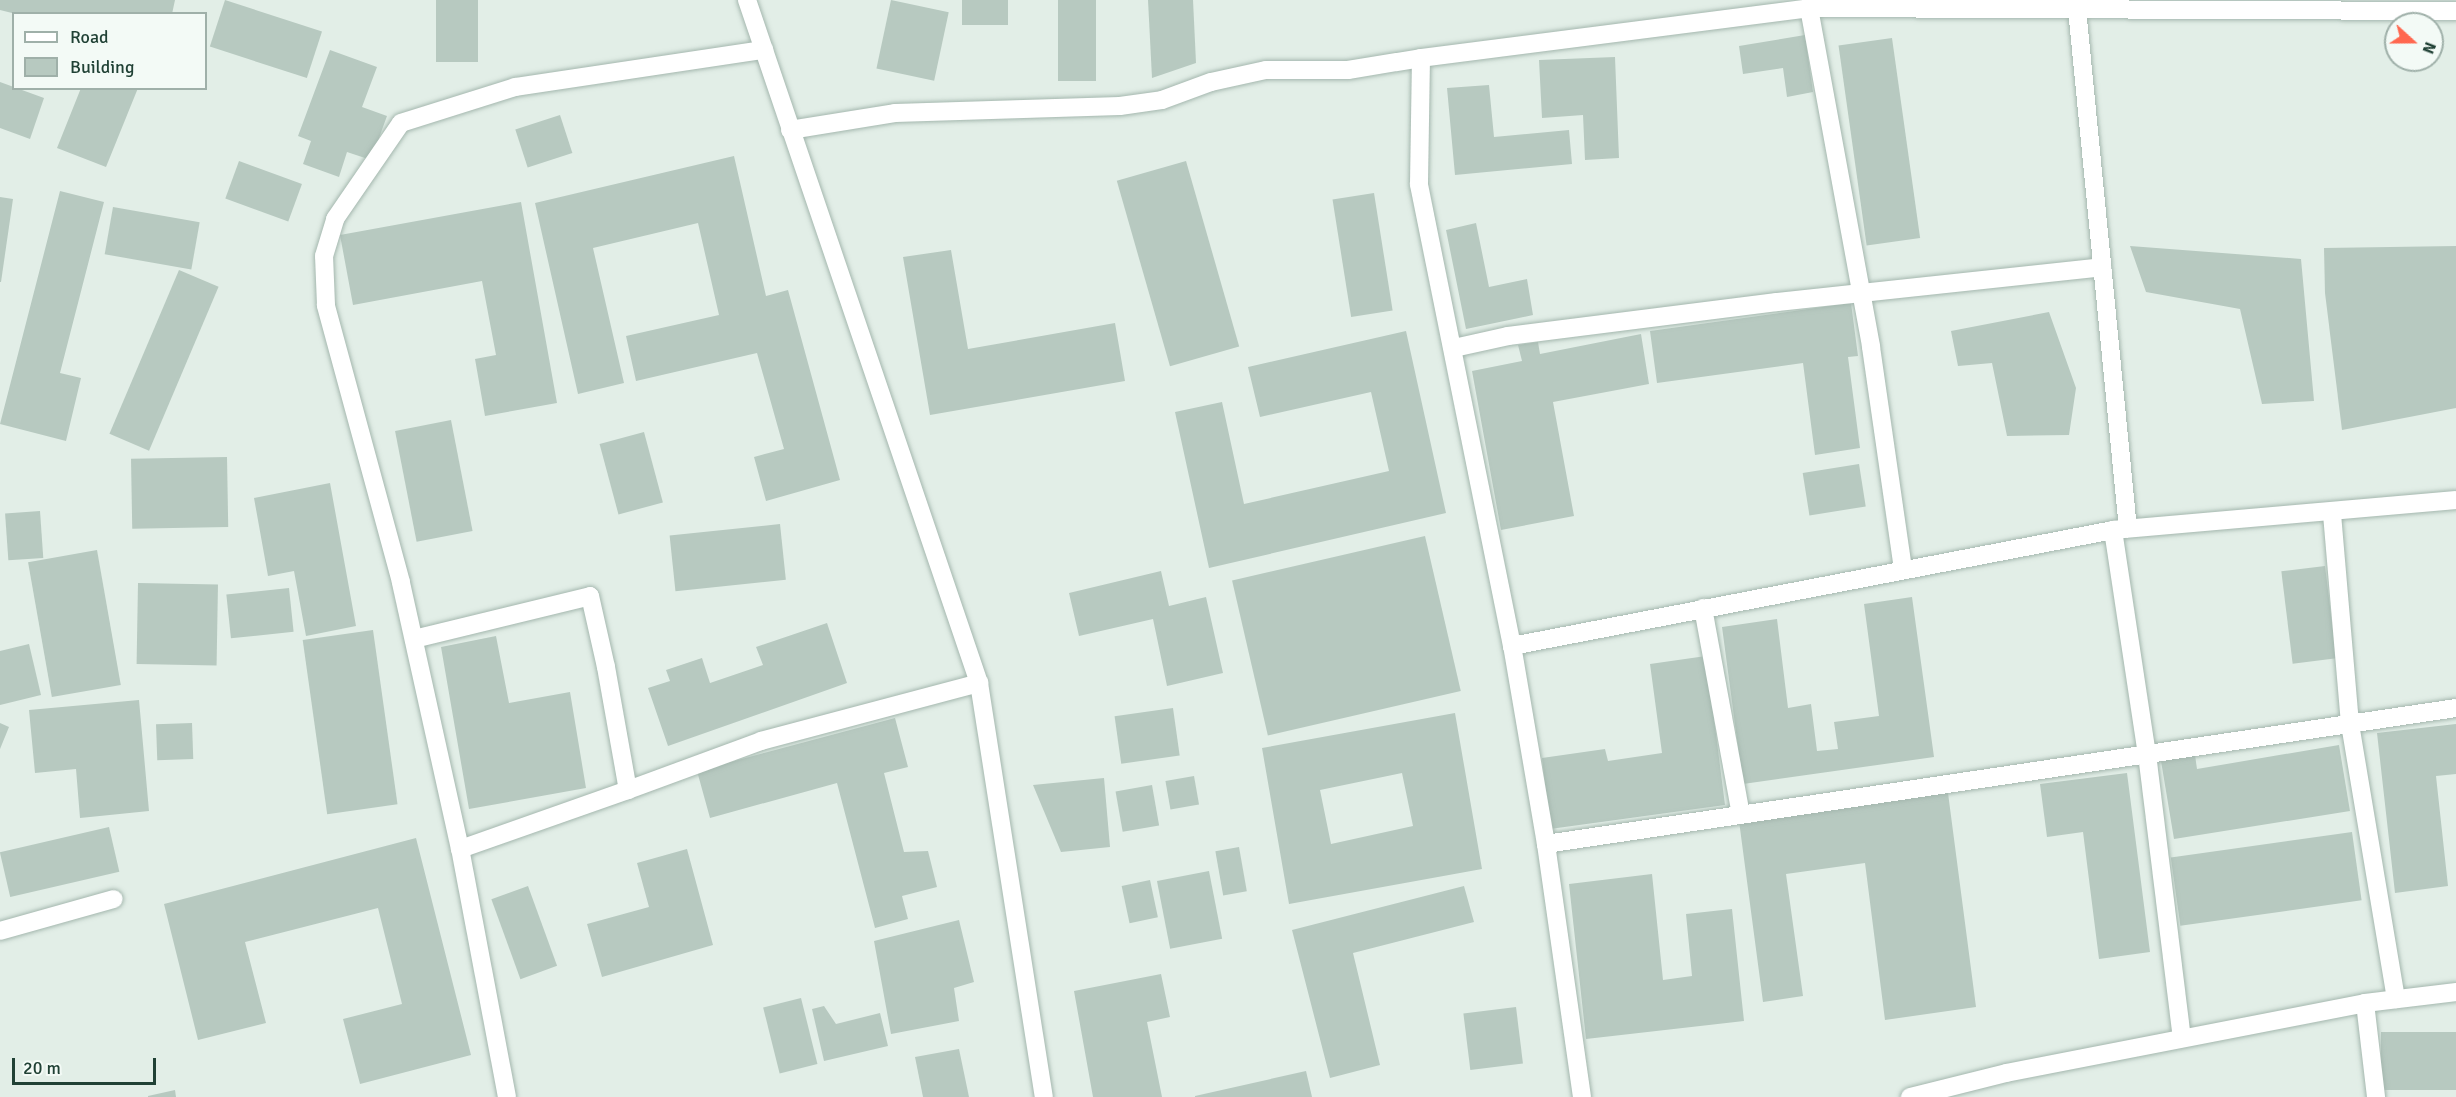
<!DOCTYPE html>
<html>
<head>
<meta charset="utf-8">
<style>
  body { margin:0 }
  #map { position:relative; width:2456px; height:1097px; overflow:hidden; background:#e2eee7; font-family:Signika,sans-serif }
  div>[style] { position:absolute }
  .building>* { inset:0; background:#b7c9c0; transform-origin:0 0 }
  .roads { filter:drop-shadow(0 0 2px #a4b7ae) drop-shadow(0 0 2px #a4b7ae) }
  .street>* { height:18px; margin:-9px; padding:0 9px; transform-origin:9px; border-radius:9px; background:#fff }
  span { translate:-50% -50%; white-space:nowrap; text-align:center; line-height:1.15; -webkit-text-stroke:5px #f3faf6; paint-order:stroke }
  .legend { position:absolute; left:12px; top:12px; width:195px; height:78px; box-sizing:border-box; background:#f3faf6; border:2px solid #9fb0a9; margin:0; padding:8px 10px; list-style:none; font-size:18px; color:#204135 }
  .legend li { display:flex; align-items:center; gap:12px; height:30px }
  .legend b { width:30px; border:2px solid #9fb0a9 }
  .north { position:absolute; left:2384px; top:12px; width:60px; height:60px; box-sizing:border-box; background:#f3faf6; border:2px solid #9fb0a9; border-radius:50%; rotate:111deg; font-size:16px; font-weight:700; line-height:24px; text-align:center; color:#204135 }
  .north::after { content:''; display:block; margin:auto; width:21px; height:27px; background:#ff674f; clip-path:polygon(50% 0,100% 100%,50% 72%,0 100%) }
  .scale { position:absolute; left:12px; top:1058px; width:144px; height:27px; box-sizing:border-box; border:3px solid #204135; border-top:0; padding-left:8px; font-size:18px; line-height:21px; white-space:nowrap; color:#204135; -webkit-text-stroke:4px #f3faf6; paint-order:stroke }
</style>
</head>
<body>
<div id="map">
  <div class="building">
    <i style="clip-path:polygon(0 0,175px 0,172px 14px,16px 14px,0 10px)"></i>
    <i style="left:225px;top:0;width:102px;height:49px;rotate:18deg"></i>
    <i style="left:436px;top:0;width:42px;height:62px"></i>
    <i style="left:891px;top:0;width:59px;height:70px;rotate:12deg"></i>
    <i style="left:962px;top:0;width:46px;height:25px"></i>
    <i style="left:1058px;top:0;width:38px;height:81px"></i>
    <i style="clip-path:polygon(1148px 0,1193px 0,1196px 63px,1152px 78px)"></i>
    <i style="clip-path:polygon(1805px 35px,1813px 92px,1787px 97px,1783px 68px,1743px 74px,1739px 46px)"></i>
    <i style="left:1892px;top:38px;width:202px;height:54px;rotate:82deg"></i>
    <i style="clip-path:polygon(330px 50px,377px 67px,362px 107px,387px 116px,371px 160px,347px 152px,339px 177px,303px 164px,311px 141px,298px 136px)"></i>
    <i style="clip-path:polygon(1615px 57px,1619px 158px,1585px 160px,1583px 115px,1542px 118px,1539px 60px)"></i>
    <i style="clip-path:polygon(0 82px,44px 98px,30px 139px,0 128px)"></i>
    <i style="clip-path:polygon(1489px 85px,1494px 137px,1569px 130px,1572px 164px,1455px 175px,1447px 88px)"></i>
    <i style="clip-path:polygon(81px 88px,138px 88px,106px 167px,57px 148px)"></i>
    <i style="left:560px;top:115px;width:40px;height:47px;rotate:72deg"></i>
    <i style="clip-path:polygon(734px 156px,766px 296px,788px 290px,840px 480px,766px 501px,754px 457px,784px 449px,757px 353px,636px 381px,626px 336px,719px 315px,698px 223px,593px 248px,624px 383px,578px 394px,535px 203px)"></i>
    <i style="left:239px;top:161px;width:67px;height:40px;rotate:20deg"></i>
    <i style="left:1186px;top:161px;width:193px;height:72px;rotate:74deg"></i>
    <i style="clip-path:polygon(60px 191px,104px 202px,60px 373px,81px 378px,66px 441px,0 424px)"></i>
    <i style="left:1374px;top:193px;width:119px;height:42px;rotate:81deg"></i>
    <i style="clip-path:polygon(0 197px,13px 199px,1px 282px,0 282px)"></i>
    <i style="clip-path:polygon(521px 202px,557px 403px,485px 416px,475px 359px,496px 355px,482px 281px,353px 305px,340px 235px)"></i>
    <i style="left:113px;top:207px;width:88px;height:48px;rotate:10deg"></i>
    <i style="clip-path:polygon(1476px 223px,1489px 287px,1527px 279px,1533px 315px,1466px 329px,1446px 230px)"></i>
    <i style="clip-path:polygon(2130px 246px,2301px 259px,2314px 401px,2262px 404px,2240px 309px,2146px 292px)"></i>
    <i style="clip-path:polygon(2456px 246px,2456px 408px,2342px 430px,2325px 293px,2324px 248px)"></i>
    <i style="clip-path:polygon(951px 250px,968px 349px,1115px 323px,1125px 381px,930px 415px,903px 257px)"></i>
    <i style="left:179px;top:270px;width:43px;height:178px;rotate:23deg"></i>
    <i style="clip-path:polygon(1851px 303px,1858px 356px,1848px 357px,1860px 448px,1815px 455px,1803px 363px,1657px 383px,1650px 331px)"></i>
    <i style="clip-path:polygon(2049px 312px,2076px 388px,2069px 435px,2007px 436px,1992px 363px,1958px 366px,1951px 331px)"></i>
    <i style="clip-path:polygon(1406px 331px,1446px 513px,1209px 568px,1175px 412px,1222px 402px,1244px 504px,1389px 471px,1371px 392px,1260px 417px,1248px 367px)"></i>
    <i style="clip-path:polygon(1641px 334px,1649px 384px,1553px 402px,1574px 516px,1501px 530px,1472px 371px,1522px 361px,1518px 345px,1538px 342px,1540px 354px)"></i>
    <i style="left:451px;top:420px;width:113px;height:57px;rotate:79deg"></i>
    <i style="left:644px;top:432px;width:73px;height:46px;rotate:75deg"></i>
    <i style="left:227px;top:457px;width:70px;height:96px;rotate:89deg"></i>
    <i style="left:1859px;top:464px;width:43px;height:57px;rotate:81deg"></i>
    <i style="clip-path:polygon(330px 483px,356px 626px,306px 636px,294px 571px,268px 576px,254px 498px)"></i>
    <i style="left:40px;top:511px;width:47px;height:35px;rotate:86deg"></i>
    <i style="left:780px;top:524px;width:56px;height:111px;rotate:84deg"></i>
    <i style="left:1425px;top:536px;width:159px;height:198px;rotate:77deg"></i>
    <i style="left:97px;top:550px;width:137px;height:70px;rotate:80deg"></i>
    <i style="left:2325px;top:566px;width:93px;height:44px;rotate:83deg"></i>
    <i style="clip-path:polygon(1161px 571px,1169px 606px,1206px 597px,1223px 673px,1167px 686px,1153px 619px,1079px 636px,1069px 593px)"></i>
    <i style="left:138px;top:583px;width:80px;height:81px;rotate:1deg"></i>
    <i style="left:289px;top:588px;width:44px;height:63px;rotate:84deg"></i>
    <i style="clip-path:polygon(1912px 597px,1934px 757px,1743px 784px,1722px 627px,1777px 619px,1788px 708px,1811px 704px,1817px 751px,1838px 749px,1834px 722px,1879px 716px,1864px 604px)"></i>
    <i style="clip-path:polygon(827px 623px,847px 683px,668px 746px,648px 688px,670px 681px,666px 670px,702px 658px,710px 683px,763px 665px,756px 647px)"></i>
    <i style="left:373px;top:630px;width:176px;height:71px;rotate:82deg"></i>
    <i style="clip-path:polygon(496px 636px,509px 703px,570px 692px,586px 788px,469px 809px,441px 647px)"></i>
    <i style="clip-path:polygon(29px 644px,41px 695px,0 705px,0 651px)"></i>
    <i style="clip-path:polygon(1706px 656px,1725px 805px,1550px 829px,1542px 758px,1605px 749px,1608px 761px,1662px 753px,1650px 664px)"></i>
    <i style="clip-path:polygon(139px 700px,149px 811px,80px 818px,76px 769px,35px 773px,29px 710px)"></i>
    <i style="left:1173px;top:708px;width:48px;height:59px;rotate:82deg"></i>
    <i style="clip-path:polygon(evenodd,1455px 713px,1482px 869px,1289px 904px,1262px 748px,1455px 713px,1402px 773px,1413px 826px,1331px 844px,1320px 790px,1402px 773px)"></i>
    <i style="clip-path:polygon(895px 718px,908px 767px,884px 773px,904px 852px,928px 851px,937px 887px,902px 896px,908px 919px,875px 928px,837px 783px,710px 818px,697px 771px)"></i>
    <i style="clip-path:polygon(0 723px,9px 727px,0 749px)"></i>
    <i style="left:192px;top:723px;width:36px;height:36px;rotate:88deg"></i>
    <i style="clip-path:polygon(2456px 724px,2456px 774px,2436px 776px,2448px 886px,2395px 893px,2377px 733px)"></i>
    <i style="clip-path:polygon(2339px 745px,2350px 811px,2174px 839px,2161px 761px,2195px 755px,2197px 769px)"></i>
    <i style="clip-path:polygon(2127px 773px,2150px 952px,2099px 959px,2083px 832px,2047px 837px,2040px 784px)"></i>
    <i style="left:1194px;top:776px;width:29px;height:29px;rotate:80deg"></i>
    <i style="clip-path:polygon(1104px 778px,1110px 847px,1061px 852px,1033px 785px)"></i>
    <i style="left:1152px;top:785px;width:41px;height:37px;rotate:80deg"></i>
    <i style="clip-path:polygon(1948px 793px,1976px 1007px,1885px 1020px,1865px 863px,1786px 874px,1803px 996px,1763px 1002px,1739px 821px)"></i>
    <i style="left:109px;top:827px;width:46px;height:112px;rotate:77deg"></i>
    <i style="left:2352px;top:832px;width:69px;height:183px;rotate:82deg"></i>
    <i style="clip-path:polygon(416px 838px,471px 1055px,360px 1084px,343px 1019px,402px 1004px,378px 908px,245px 942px,266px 1023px,198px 1040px,164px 904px)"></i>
    <i style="left:1239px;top:847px;width:45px;height:24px;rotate:80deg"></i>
    <i style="clip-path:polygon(687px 849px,713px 945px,602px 977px,587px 924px,649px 907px,637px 863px)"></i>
    <i style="left:1209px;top:871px;width:69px;height:53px;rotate:79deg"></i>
    <i style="clip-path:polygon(1652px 874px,1663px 980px,1692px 976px,1686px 914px,1732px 909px,1744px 1021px,1586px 1039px,1569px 884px)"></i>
    <i style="left:1150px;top:880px;width:38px;height:29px;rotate:78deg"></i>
    <i style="left:528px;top:886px;width:85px;height:39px;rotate:70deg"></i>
    <i style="clip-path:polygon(1464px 886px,1474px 922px,1353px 953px,1380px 1065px,1330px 1078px,1292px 930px)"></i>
    <i style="clip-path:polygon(959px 920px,974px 982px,954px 988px,959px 1021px,891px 1034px,874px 941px)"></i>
    <i style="clip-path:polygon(1161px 974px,1170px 1017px,1147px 1022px,1162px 1097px,1093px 1097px,1074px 991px)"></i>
    <i style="left:801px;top:998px;width:68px;height:39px;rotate:76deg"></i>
    <i style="clip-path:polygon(824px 1006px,836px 1024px,880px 1013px,888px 1046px,824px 1061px,812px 1009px)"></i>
    <i style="left:1516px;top:1007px;width:57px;height:53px;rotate:83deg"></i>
    <i style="left:2456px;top:1032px;width:58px;height:75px;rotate:90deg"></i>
    <i style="clip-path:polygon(959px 1049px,969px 1097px,923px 1097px,915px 1057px)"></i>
    <i style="clip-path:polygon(1306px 1071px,1312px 1097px,1195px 1097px,1195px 1096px)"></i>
    <i style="clip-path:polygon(175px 1090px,176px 1097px,148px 1097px,148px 1096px)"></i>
  </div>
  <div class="roads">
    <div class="street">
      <i style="left:747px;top:0;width:721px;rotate:71.24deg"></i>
      <i style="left:979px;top:683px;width:419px;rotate:81.1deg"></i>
      <i style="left:1812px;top:0;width:9px;rotate:111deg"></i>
      <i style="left:1809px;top:8px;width:345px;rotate:79.6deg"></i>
      <i style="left:1871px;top:347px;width:224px;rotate:81.8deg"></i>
      <i style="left:2077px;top:9px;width:522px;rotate:84.4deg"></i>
      <i style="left:790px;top:130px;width:106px;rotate:-9.2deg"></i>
      <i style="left:895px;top:113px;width:225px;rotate:-1.8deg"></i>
      <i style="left:1120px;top:106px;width:42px;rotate:-8.1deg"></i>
      <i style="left:1162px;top:100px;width:52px;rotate:-20.2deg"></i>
      <i style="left:1211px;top:82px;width:56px;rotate:-12.3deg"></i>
      <i style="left:1266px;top:70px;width:82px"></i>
      <i style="left:1348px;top:70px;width:74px;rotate:-9.3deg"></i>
      <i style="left:1454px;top:348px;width:55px;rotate:-12.5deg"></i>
      <i style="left:1508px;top:336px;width:271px;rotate:-7.2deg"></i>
      <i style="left:1777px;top:302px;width:327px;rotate:-6.1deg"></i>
      <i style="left:2332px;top:514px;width:211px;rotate:85.1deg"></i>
      <i style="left:2350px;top:724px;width:279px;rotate:80.5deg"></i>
      <i style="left:2113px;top:530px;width:227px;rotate:81.4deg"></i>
      <i style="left:2147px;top:754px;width:286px;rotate:83deg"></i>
      <i style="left:1703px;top:608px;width:210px;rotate:79.6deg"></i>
      <i style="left:414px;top:639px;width:181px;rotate:-13.7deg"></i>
      <i style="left:590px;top:596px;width:73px;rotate:77.3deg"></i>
      <i style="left:606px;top:667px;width:125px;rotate:79.9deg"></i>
      <i style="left:628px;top:790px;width:178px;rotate:160.6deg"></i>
      <i style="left:1512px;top:646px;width:612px;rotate:-10.92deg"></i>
      <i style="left:2113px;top:530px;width:344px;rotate:-5deg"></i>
      <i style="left:628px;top:790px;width:142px;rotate:-20.2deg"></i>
      <i style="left:761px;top:741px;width:226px;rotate:-14.9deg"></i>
      <i style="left:1546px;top:844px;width:920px;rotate:-8.5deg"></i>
      <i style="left:0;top:931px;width:118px;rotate:-15.7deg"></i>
      <i style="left:2365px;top:1003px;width:95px;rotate:83.3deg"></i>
      <i style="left:507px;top:1097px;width:252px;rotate:-100.7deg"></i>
      <i style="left:460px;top:849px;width:273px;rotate:-102.5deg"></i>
      <i style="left:401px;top:582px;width:287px;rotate:-105.2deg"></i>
      <i style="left:326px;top:305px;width:49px;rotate:-92.3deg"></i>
      <i style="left:324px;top:256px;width:39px;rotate:-73deg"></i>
      <i style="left:335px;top:219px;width:116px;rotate:-55.5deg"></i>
      <i style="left:401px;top:123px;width:120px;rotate:-17.5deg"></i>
      <i style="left:515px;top:87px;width:252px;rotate:-8.5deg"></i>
      <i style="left:1582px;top:1097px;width:256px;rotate:-98.1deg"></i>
      <i style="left:1546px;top:844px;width:201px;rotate:-99.7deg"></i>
      <i style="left:1512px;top:646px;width:471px;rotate:-101.4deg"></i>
      <i style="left:1419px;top:184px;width:126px;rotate:-89.1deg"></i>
      <i style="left:1421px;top:58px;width:391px;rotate:-7.3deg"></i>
      <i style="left:1809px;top:8px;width:647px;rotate:0.27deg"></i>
      <i style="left:1910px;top:1097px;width:99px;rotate:-14deg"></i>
      <i style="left:2006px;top:1073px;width:366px;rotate:-11deg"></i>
      <i style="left:2365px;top:1003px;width:92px;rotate:-6.9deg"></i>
    </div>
  </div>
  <ul class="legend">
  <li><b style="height:8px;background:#fff"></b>Road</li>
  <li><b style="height:16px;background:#b7c9c0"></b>Building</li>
  </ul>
  <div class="north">N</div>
  <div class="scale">20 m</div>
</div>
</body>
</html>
